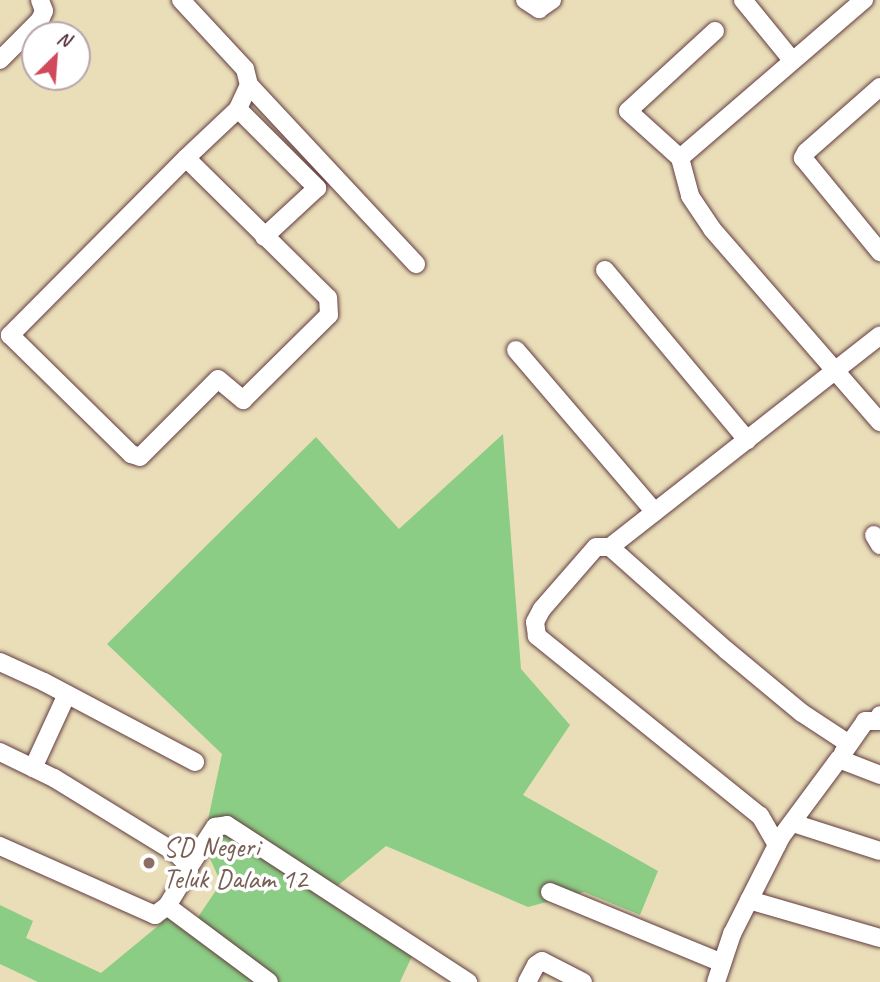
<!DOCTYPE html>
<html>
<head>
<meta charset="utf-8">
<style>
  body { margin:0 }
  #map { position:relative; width:880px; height:982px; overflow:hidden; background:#eadeb9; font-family:Caveat,sans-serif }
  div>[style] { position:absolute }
  .green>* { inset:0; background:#8ccd85 }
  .roads { filter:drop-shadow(0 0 2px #623c40) drop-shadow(0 0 2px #623c40) }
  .minor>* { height:18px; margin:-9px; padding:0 9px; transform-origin:9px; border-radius:9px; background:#fff }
  .dots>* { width:19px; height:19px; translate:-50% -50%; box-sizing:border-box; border:4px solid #fff; border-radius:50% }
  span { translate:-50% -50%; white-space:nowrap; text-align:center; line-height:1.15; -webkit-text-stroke:7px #fff; paint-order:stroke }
  .education-label { font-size:28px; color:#785e54 }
  .left { translate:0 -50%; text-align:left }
  .north { position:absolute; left:21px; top:21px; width:70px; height:70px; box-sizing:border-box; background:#fff; border:2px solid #b7a5aa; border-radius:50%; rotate:25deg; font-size:19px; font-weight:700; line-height:28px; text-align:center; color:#4a1f2b }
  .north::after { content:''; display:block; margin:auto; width:24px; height:32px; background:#d1495b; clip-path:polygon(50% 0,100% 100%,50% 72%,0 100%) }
</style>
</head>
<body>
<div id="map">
  <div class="green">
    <i style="clip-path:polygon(503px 434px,521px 669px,570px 725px,523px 795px,658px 871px,640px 915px,584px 892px,528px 907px,386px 846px,336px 887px,414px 952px,400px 982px,38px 982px,0 964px,0 905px,33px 921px,26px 938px,101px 973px,176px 911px,196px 920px,221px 883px,203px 843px,222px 754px,107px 644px,316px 437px,399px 529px)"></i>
  </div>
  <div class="roads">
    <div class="minor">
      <i style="left:181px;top:0;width:94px;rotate:47.2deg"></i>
      <i style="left:245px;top:69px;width:16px;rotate:76deg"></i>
      <i style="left:249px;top:85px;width:26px;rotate:115deg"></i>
      <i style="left:238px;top:109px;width:71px;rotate:136.7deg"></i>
      <i style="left:186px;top:158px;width:250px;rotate:134.8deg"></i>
      <i style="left:10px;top:335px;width:170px;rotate:44.5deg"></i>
      <i style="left:131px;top:454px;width:9px;rotate:18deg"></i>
      <i style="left:140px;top:457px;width:110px;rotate:-45deg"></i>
      <i style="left:218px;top:379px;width:33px;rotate:40deg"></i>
      <i style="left:243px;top:400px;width:121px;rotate:-44.7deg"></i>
      <i style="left:329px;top:315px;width:17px;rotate:-93deg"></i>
      <i style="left:328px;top:298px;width:199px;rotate:-135.4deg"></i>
      <i style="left:525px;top:0;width:17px;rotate:33deg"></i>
      <i style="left:539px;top:9px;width:16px;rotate:-35deg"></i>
      <i style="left:743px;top:0;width:77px;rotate:50.8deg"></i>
      <i style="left:715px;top:31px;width:118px;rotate:137.4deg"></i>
      <i style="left:628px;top:111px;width:70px;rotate:42.1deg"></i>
      <i style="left:680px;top:158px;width:243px;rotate:-40.7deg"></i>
      <i style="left:0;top:60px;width:57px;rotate:-45deg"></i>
      <i style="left:40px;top:20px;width:10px;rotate:-66deg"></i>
      <i style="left:44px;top:11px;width:12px;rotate:-110deg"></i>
      <i style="left:249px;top:85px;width:245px;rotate:47deg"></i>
      <i style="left:880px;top:87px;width:98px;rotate:138.7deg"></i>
      <i style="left:806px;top:152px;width:7px;rotate:117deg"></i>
      <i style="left:803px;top:158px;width:122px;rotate:50.7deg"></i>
      <i style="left:238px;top:109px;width:112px;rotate:45deg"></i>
      <i style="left:317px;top:188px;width:72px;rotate:137.2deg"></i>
      <i style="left:680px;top:158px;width:39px;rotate:75deg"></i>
      <i style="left:690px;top:196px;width:40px;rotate:56deg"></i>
      <i style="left:712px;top:229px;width:256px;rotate:49deg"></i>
      <i style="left:605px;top:270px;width:222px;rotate:50.1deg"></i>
      <i style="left:516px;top:350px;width:213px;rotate:49.4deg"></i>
      <i style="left:874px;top:535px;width:12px;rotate:59deg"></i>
      <i style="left:610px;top:547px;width:155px;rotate:41.6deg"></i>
      <i style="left:726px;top:650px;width:99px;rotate:39.7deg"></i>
      <i style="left:802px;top:713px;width:56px;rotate:33.4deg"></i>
      <i style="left:0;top:662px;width:48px;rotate:24.4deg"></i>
      <i style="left:44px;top:682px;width:171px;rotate:27.9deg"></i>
      <i style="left:0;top:752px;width:60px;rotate:25.7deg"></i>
      <i style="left:54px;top:778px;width:143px;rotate:31.6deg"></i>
      <i style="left:176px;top:853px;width:17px;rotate:45deg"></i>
      <i style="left:188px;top:865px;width:5px;rotate:79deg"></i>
      <i style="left:189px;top:870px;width:42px;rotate:121.4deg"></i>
      <i style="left:167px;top:906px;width:15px;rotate:143deg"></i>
      <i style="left:155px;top:915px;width:170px;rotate:-156deg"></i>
      <i style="left:843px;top:753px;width:39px;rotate:-55deg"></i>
      <i style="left:865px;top:721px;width:13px"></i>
      <i style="left:878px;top:721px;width:6px;rotate:-72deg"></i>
      <i style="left:33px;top:768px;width:81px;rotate:-65.3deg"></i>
      <i style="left:793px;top:823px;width:91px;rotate:17.8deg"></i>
      <i style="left:777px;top:845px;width:34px;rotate:-120deg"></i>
      <i style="left:760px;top:816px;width:287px;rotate:-141.1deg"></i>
      <i style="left:537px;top:636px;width:14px;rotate:-98deg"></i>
      <i style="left:535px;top:622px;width:15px;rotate:-62deg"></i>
      <i style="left:542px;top:609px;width:82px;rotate:-48.9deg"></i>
      <i style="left:596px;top:547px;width:14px"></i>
      <i style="left:610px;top:547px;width:343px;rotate:-38.1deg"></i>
      <i style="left:189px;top:867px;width:48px;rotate:-57deg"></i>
      <i style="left:215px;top:827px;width:12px;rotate:-9deg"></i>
      <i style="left:227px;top:825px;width:288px;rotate:33.1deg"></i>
      <i style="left:550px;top:892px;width:186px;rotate:22.4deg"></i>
      <i style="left:749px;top:900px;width:136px;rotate:16.2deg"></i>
      <i style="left:167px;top:906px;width:127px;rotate:36.7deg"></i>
      <i style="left:527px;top:982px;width:19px;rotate:-62deg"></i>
      <i style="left:536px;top:965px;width:7px;rotate:-34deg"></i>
      <i style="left:542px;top:961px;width:46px;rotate:27.1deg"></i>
      <i style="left:716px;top:982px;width:51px;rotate:-71.6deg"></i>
      <i style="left:732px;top:934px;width:109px;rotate:-63.2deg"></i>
      <i style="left:781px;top:837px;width:97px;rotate:-53.4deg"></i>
      <i style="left:839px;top:759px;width:44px;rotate:21.3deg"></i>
    </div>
  </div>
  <div class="dots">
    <i style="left:149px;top:863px;background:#8d6e63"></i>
  </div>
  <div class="education-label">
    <span class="left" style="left:163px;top:863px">SD Negeri<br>Teluk Dalam 12</span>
  </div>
  <div class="north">N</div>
</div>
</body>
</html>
